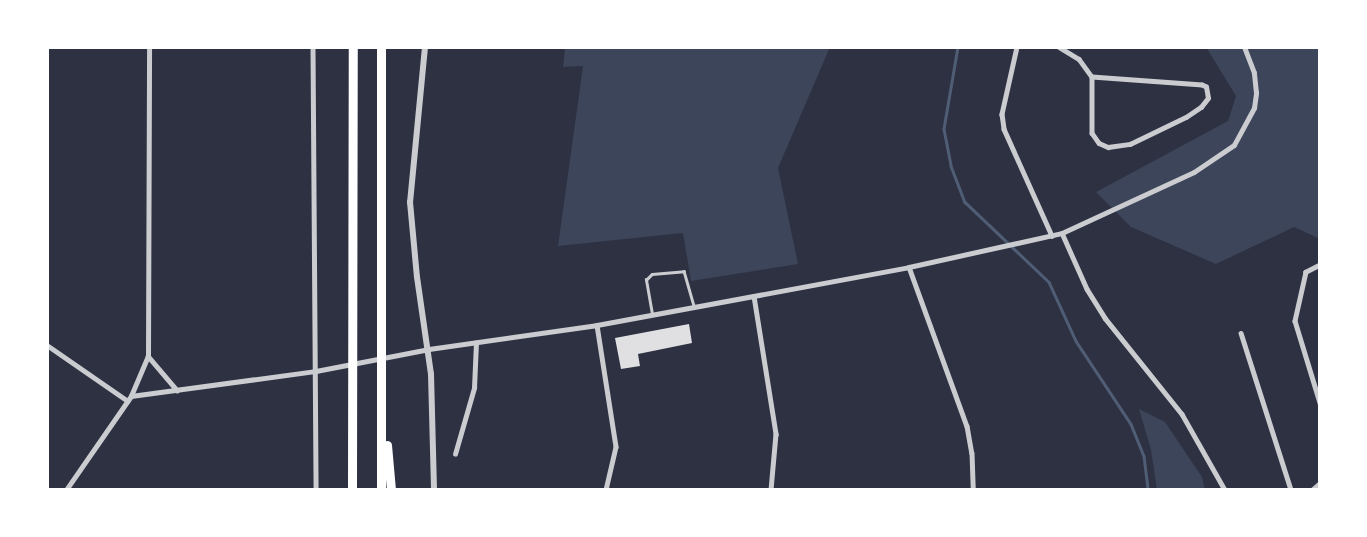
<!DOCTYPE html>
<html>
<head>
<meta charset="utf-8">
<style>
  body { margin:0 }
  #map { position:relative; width:1367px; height:537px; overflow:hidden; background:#2d3142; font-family:"Noto Sans",sans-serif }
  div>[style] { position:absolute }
  .green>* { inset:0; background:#3c4559 }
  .stream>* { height:2.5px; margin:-1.25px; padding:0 1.25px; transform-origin:1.25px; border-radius:1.25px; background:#4f5d75 }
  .building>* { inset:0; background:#e0e0e3 }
  .service>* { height:2.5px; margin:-1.25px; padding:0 1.25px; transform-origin:1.25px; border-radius:1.25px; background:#caccd0 }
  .minor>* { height:4.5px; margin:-2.25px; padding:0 2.25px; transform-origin:2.25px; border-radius:2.25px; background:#caccd0 }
  .tertiary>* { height:6px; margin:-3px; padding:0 3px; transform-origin:3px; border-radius:3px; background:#caccd0 }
  .motorway>* { height:9px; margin:-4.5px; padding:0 4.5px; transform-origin:4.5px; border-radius:4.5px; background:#fff }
  span { translate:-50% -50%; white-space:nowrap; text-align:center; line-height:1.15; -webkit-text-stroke:7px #fff; paint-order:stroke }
  .frame { position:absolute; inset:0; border:49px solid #fff; pointer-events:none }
</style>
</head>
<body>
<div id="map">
  <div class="green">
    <i style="clip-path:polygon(565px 47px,830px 47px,778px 168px,798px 264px,691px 281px,683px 233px,558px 246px,583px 66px,563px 67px)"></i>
    <i style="clip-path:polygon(1206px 47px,1320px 47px,1320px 239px,1294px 227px,1216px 264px,1131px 227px,1096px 192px,1228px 121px,1236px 96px)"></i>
    <i style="clip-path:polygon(1139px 409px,1165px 422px,1202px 477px,1205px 490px,1157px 490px,1151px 450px)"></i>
  </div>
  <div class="stream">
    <i style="left:958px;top:47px;width:83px;rotate:99.7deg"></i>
    <i style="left:944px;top:129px;width:38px;rotate:79deg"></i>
    <i style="left:951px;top:166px;width:39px;rotate:69deg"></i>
    <i style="left:965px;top:202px;width:116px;rotate:43.6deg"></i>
    <i style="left:1049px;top:282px;width:65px;rotate:65.4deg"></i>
    <i style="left:1076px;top:341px;width:100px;rotate:56.5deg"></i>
    <i style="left:1131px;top:424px;width:35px;rotate:68deg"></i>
    <i style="left:1144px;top:456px;width:34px;rotate:83deg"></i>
  </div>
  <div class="building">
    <i style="clip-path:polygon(689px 324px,692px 343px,638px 354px,640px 366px,621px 369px,615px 338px)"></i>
  </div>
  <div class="service">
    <i style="left:652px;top:314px;width:35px;rotate:-100deg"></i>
    <i style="left:646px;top:280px;width:8px;rotate:-45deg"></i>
    <i style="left:652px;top:274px;width:32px;rotate:-5deg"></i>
    <i style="left:684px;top:271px;width:35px;rotate:74deg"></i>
  </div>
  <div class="minor">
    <i style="left:313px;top:47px;width:443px;rotate:89.6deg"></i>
    <i style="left:1017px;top:47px;width:69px;rotate:102.6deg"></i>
    <i style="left:1002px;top:114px;width:15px;rotate:82deg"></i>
    <i style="left:1004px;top:129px;width:117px;rotate:65.8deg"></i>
    <i style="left:1059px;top:47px;width:23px;rotate:31deg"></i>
    <i style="left:1079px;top:59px;width:22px;rotate:54deg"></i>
    <i style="left:1092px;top:77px;width:56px;rotate:90deg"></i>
    <i style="left:1092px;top:133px;width:12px;rotate:55deg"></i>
    <i style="left:1099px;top:143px;width:10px;rotate:24deg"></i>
    <i style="left:1108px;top:147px;width:22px;rotate:-8deg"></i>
    <i style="left:1130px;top:144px;width:62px;rotate:-25.7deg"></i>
    <i style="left:1186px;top:117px;width:18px;rotate:-34deg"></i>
    <i style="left:1201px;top:107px;width:11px;rotate:-52deg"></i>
    <i style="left:1208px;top:98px;width:11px;rotate:-100deg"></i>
    <i style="left:1206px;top:87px;width:4px;rotate:-153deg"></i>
    <i style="left:1202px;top:85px;width:110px;rotate:-175.8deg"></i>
    <i style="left:1062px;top:233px;width:61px;rotate:65.9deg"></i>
    <i style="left:1087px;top:289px;width:34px;rotate:58deg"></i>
    <i style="left:1105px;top:318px;width:123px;rotate:51.3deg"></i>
    <i style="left:1182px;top:414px;width:87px;rotate:60.5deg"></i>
    <i style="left:1320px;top:265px;width:16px;rotate:153deg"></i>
    <i style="left:1306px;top:272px;width:50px;rotate:102.7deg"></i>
    <i style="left:1295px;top:321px;width:86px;rotate:73deg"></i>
    <i style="left:909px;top:267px;width:169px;rotate:70deg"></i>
    <i style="left:967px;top:426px;width:27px;rotate:80deg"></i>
    <i style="left:972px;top:453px;width:37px;rotate:88deg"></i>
    <i style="left:754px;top:296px;width:140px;rotate:80.9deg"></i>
    <i style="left:776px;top:434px;width:56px;rotate:95.1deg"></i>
    <i style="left:597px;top:325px;width:123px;rotate:81.1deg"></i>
    <i style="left:616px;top:447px;width:44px;rotate:103.1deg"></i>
    <i style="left:1241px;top:333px;width:165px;rotate:72.3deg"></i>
    <i style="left:47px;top:345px;width:98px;rotate:34.7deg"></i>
    <i style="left:148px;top:356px;width:45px;rotate:49.5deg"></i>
    <i style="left:131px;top:396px;width:43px;rotate:-67deg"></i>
    <i style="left:148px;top:356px;width:309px;rotate:-89.8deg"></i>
    <i style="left:455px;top:454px;width:69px;rotate:-73.9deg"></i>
    <i style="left:474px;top:388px;width:45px;rotate:-87.5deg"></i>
    <i style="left:66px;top:490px;width:114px;rotate:-55.3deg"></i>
    <i style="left:131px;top:396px;width:187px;rotate:-7.7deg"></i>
    <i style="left:316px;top:371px;width:115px;rotate:-11deg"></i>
    <i style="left:429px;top:349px;width:170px;rotate:-8.1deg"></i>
    <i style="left:597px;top:325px;width:317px;rotate:-10.5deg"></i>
    <i style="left:909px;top:267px;width:157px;rotate:-12.5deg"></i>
    <i style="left:1062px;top:233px;width:145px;rotate:-24.8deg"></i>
    <i style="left:1194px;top:172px;width:48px;rotate:-34deg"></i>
    <i style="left:1234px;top:145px;width:42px;rotate:-61.6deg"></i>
    <i style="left:1254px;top:108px;width:15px;rotate:-82deg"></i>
    <i style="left:1256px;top:93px;width:20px;rotate:-96deg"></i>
    <i style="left:1254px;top:73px;width:28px;rotate:-111deg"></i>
    <i style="left:1312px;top:490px;width:11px;rotate:-41deg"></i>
  </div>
  <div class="tertiary">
    <i style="left:425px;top:47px;width:156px;rotate:95.5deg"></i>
    <i style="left:410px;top:202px;width:75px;rotate:84.7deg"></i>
    <i style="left:417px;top:277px;width:98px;rotate:81.8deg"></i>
    <i style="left:431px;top:374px;width:116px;rotate:88.5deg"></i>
  </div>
  <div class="motorway">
    <i style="left:387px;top:445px;width:45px;rotate:84.9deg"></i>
    <i style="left:352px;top:490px;width:443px;rotate:-89.9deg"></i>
    <i style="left:381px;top:490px;width:443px;rotate:-90deg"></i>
  </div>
  <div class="frame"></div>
</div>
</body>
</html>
